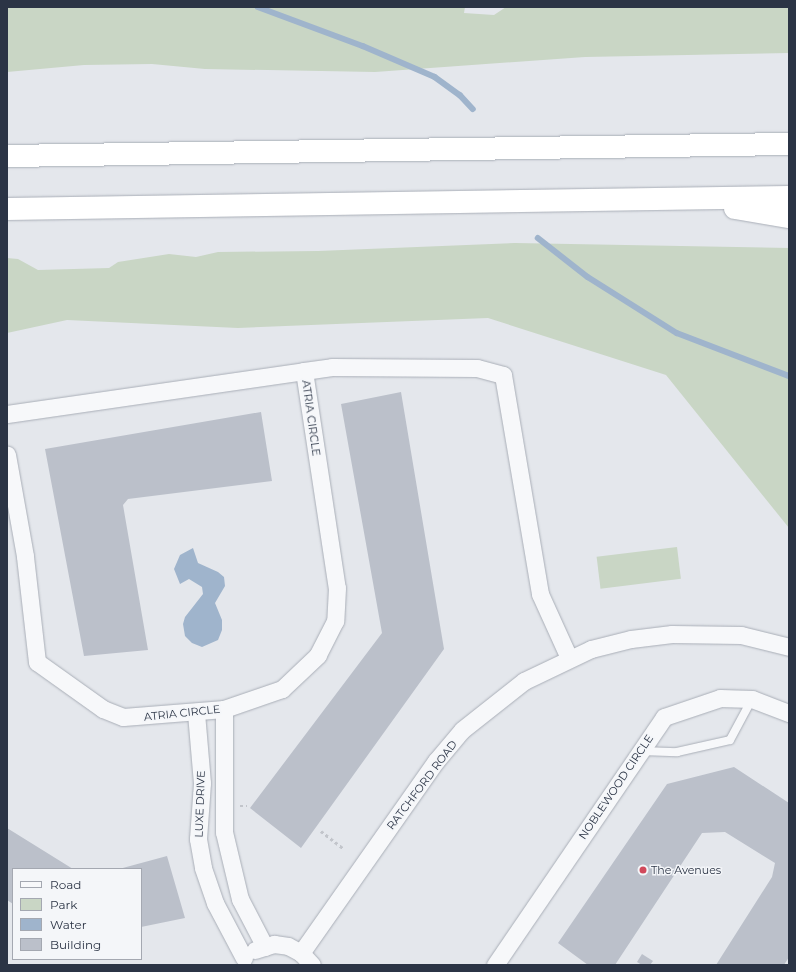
<!DOCTYPE html>
<html>
<head>
<meta charset="utf-8">
<style>
  body { margin:0 }
  #map { position:relative; width:796px; height:972px; overflow:hidden; background:#e4e7ec; font-family:Montserrat,sans-serif }
  div>[style] { position:absolute }
  .green>* { inset:0; background:#c9d6c5; transform-origin:0 0 }
  .water>* { inset:0; background:#9fb4cc }
  .stream>* { height:5.5px; margin:-2.75px; padding:0 2.75px; transform-origin:2.75px; border-radius:2.75px; background:#9fb4cc }
  .building>* { inset:0; background:#bbc0ca }
  .path>* { height:2.5px; margin-top:-1.25px; transform-origin:0; background:repeating-linear-gradient(90deg,#c2c5cb 0 3px,transparent 0 6px) }
  .roads { filter:drop-shadow(0 0 1px #a9aeb7) drop-shadow(0 0 1px #a9aeb7) }
  .service>* { height:8px; margin:-4px; padding:0 4px; transform-origin:4px; border-radius:4px; background:#f7f8fa }
  .minor>* { height:17px; margin:-8.5px; padding:0 8.5px; transform-origin:8.5px; border-radius:8.5px; background:#f7f8fa }
  .motorway>* { height:22px; margin:-11px; padding:0 11px; transform-origin:11px; border-radius:11px; background:#fff }
  .dots>* { width:11px; height:11px; translate:-50% -50%; box-sizing:border-box; border:2px solid #f4f6f9; border-radius:50% }
  span { translate:-50% -50%; white-space:nowrap; text-align:center; line-height:1.15; -webkit-text-stroke:3px #f4f6f9; paint-order:stroke }
  .street-label { font-size:11px; color:#2b3445 }
  .poi-label { font-size:11px; color:#2b3445 }
  .left { translate:0 -50%; text-align:left }
  .frame { position:absolute; inset:0; border:8px solid #2b3445; pointer-events:none }
  .legend { position:absolute; left:12px; top:868px; width:130px; height:92px; box-sizing:border-box; background:#f4f6f9; border:1px solid #a4a8b1; margin:0; padding:5px 7px; list-style:none; font-size:12px; color:#2b3445 }
  .legend li { display:flex; align-items:center; gap:8px; height:20px }
  .legend b { width:20px; border:1px solid #a4a8b1 }
</style>
</head>
<body>
<div id="map">
  <div class="green">
    <i style="clip-path:polygon(7px 7px,465px 7px,464px 13px,494px 15px,506px 7px,789px 7px,789px 53px,585px 57px,375px 72px,205px 69px,152px 64px,84px 65px,7px 72px)"></i>
    <i style="clip-path:polygon(515px 243px,789px 248px,789px 528px,666px 375px,488px 318px,238px 328px,67px 320px,7px 333px,7px 258px,18px 259px,38px 270px,109px 268px,118px 262px,169px 254px,196px 257px,218px 252px,318px 251px)"></i>
    <i style="left:677px;top:547px;width:32px;height:81px;rotate:83deg"></i>
  </div>
  <div class="water">
    <i style="clip-path:polygon(193px 548px,198px 563px,218px 572px,224px 577px,225px 586px,215px 603px,222px 620px,222px 630px,218px 640px,202px 647px,192px 643px,185px 636px,183px 624px,185px 617px,203px 594px,202px 587px,189px 579px,180px 584px,174px 569px,180px 555px)"></i>
  </div>
  <div class="stream">
    <i style="left:258px;top:7px;width:112px;rotate:20.4deg"></i>
    <i style="left:363px;top:46px;width:78px;rotate:23.3deg"></i>
    <i style="left:435px;top:77px;width:31px;rotate:36deg"></i>
    <i style="left:460px;top:95px;width:19px;rotate:47deg"></i>
    <i style="left:538px;top:238px;width:63px;rotate:38deg"></i>
    <i style="left:588px;top:277px;width:105px;rotate:32.2deg"></i>
    <i style="left:677px;top:333px;width:120px;rotate:21deg"></i>
  </div>
  <div class="building">
    <i style="clip-path:polygon(401px 392px,444px 649px,301px 848px,250px 808px,382px 633px,341px 404px)"></i>
    <i style="clip-path:polygon(261px 412px,272px 481px,128px 499px,123px 505px,148px 650px,84px 656px,45px 449px)"></i>
    <i style="clip-path:polygon(734px 767px,789px 803px,789px 957px,784px 965px,716px 965px,772px 877px,775px 863px,725px 832px,702px 833px,615px 965px,588px 965px,558px 943px,667px 784px)"></i>
    <i style="clip-path:polygon(7px 828px,73px 869px,13px 869px,13px 904px,7px 900px)"></i>
    <i style="clip-path:polygon(167px 856px,185px 918px,141px 927px,141px 869px,119px 869px)"></i>
    <i style="clip-path:polygon(642px 954px,653px 961px,650px 965px,642px 965px,637px 962px)"></i>
  </div>
  <div class="path">
    <i style="left:240px;top:806px;width:7px"></i>
    <i style="left:321px;top:831px;width:28px;rotate:38deg"></i>
  </div>
  <div class="roads">
    <div class="service">
      <i style="left:641px;top:751px;width:36px;rotate:2deg"></i>
      <i style="left:677px;top:752px;width:54px;rotate:-12.8deg"></i>
      <i style="left:730px;top:740px;width:47px;rotate:-61.8deg"></i>
    </div>
    <div class="minor">
      <i style="left:304px;top:371px;width:28px;rotate:-8deg"></i>
      <i style="left:332px;top:367px;width:145px;rotate:0.4deg"></i>
      <i style="left:477px;top:368px;width:27px;rotate:15deg"></i>
      <i style="left:503px;top:375px;width:222px;rotate:80.4deg"></i>
      <i style="left:540px;top:594px;width:70px;rotate:65.6deg"></i>
      <i style="left:7px;top:414px;width:300px;rotate:-8.2deg"></i>
      <i style="left:304px;top:371px;width:219px;rotate:81.4deg"></i>
      <i style="left:337px;top:588px;width:33px;rotate:93deg"></i>
      <i style="left:335px;top:621px;width:38px;rotate:117deg"></i>
      <i style="left:318px;top:655px;width:50px;rotate:136.6deg"></i>
      <i style="left:282px;top:689px;width:61px;rotate:161deg"></i>
      <i style="left:224px;top:709px;width:101px;rotate:175.5deg"></i>
      <i style="left:123px;top:717px;width:22px;rotate:-158deg"></i>
      <i style="left:103px;top:709px;width:81px;rotate:-144.5deg"></i>
      <i style="left:37px;top:662px;width:107px;rotate:-96.5deg"></i>
      <i style="left:25px;top:556px;width:103px;rotate:-100.1deg"></i>
      <i style="left:224px;top:709px;width:123px;rotate:90deg"></i>
      <i style="left:224px;top:832px;width:69px;rotate:76.6deg"></i>
      <i style="left:240px;top:899px;width:54px;rotate:62.5deg"></i>
      <i style="left:196px;top:713px;width:70px;rotate:85.1deg"></i>
      <i style="left:202px;top:783px;width:56px;rotate:94.1deg"></i>
      <i style="left:198px;top:839px;width:29px;rotate:80deg"></i>
      <i style="left:203px;top:868px;width:37px;rotate:71deg"></i>
      <i style="left:215px;top:903px;width:62px;rotate:62.2deg"></i>
      <i style="left:255px;top:950px;width:20px;rotate:-18deg"></i>
      <i style="left:274px;top:944px;width:14px;rotate:8deg"></i>
      <i style="left:288px;top:946px;width:15px;rotate:28deg"></i>
      <i style="left:301px;top:953px;width:16px;rotate:47deg"></i>
      <i style="left:301px;top:953px;width:235px;rotate:-54.9deg"></i>
      <i style="left:436px;top:761px;width:40px;rotate:-50deg"></i>
      <i style="left:462px;top:730px;width:79px;rotate:-38.3deg"></i>
      <i style="left:524px;top:681px;width:74px;rotate:-25.5deg"></i>
      <i style="left:591px;top:649px;width:41px;rotate:-14deg"></i>
      <i style="left:631px;top:639px;width:41px;rotate:-7deg"></i>
      <i style="left:672px;top:634px;width:69px;rotate:0.8deg"></i>
      <i style="left:741px;top:635px;width:49px;rotate:14deg"></i>
      <i style="left:495px;top:965px;width:300px;rotate:-55.7deg"></i>
      <i style="left:664px;top:717px;width:59px;rotate:-18.7deg"></i>
      <i style="left:720px;top:698px;width:32px;rotate:2deg"></i>
      <i style="left:752px;top:699px;width:40px;rotate:21deg"></i>
    </div>
    <div class="motorway">
      <i style="left:7px;top:156px;width:782px;rotate:-0.88deg"></i>
      <i style="left:735px;top:208px;width:55px;rotate:9.5deg"></i>
      <i style="left:7px;top:209px;width:782px;rotate:-0.88deg"></i>
    </div>
  </div>
  <div class="dots">
    <i style="left:643px;top:870px;background:#d1495b"></i>
  </div>
  <div class="street-label">
    <span style="left:311px;top:418px;rotate:82deg">ATRIA CIRCLE</span>
    <span style="left:182px;top:713px;rotate:-6deg">ATRIA CIRCLE</span>
    <span style="left:422px;top:785px;rotate:-53deg">RATCHFORD ROAD</span>
    <span style="left:616px;top:787px;rotate:-56deg">NOBLEWOOD CIRCLE</span>
    <span style="left:200px;top:804px;rotate:-88deg">LUXE DRIVE</span>
  </div>
  <div class="poi-label">
    <span class="left" style="left:651px;top:870px">The Avenues</span>
  </div>
  <div class="frame"></div>
  <ul class="legend">
  <li><b style="height:5px;background:#f7f8fa"></b>Road</li>
  <li><b style="height:11px;background:#c9d6c5"></b>Park</li>
  <li><b style="height:11px;background:#9fb4cc"></b>Water</li>
  <li><b style="height:11px;background:#bbc0ca"></b>Building</li>
  </ul>
</div>
</body>
</html>
